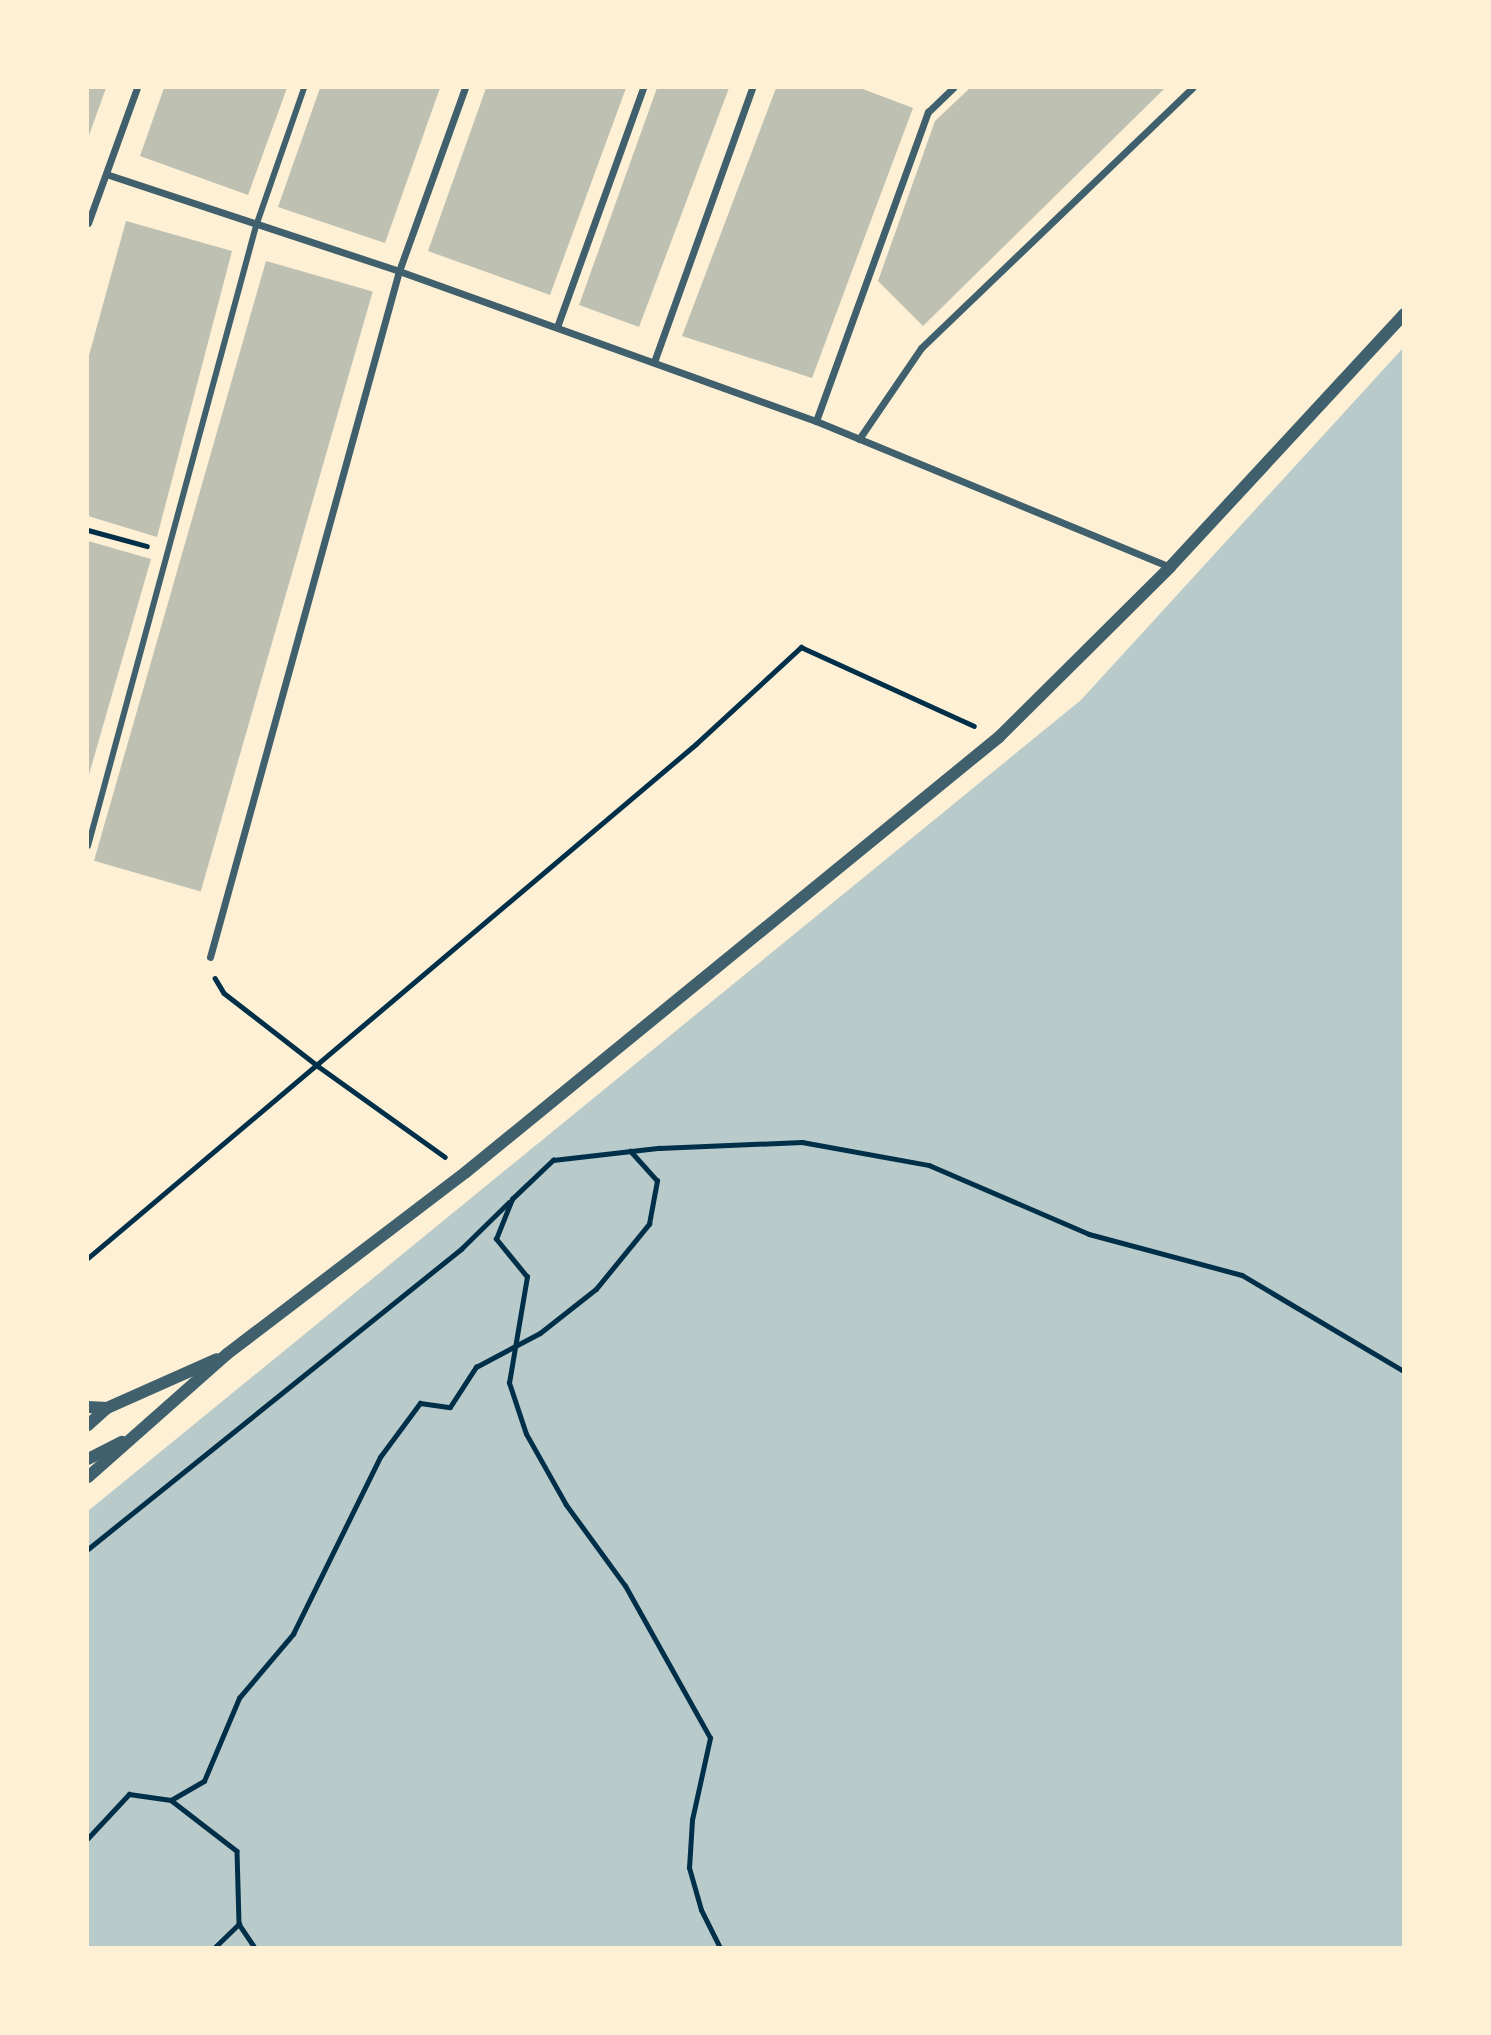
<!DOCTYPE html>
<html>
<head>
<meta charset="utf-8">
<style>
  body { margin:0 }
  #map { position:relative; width:1491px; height:2035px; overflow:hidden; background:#fdf0d5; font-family:Figtree,sans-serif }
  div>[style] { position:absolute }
  .green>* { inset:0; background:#b9caca }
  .building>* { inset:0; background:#bec0b2; transform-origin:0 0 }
  .path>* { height:4.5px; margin:-2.25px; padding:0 2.25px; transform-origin:2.25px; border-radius:2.25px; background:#003049 }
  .pedestrian>* { height:6px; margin:-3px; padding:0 3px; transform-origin:3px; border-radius:3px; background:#3f606c }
  .minor>* { height:7px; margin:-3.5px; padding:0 3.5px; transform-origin:3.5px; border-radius:3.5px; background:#3f606c }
  .tertiary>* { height:12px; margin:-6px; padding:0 6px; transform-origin:6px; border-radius:6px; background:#3f606c }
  span { translate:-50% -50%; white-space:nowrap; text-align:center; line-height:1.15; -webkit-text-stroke:7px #fdf0d5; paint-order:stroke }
  .frame { position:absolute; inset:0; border:89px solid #fdf0d5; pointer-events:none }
</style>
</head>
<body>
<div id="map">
  <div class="green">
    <i style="clip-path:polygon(1403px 348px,1403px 1947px,88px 1948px,88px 1511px,1081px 700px)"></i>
  </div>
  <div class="building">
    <i style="clip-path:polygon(88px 88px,106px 88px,88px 138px)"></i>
    <i style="clip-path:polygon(164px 88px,287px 88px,248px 195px,140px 156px)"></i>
    <i style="clip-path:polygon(320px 88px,440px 88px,385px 243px,278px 207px)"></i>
    <i style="clip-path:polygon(486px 88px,626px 88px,550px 295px,428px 251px)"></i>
    <i style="clip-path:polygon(657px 88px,729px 88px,639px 327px,579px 305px)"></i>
    <i style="clip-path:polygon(776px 88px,860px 88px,913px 108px,812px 378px,682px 336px)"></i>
    <i style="clip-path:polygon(970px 88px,1165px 88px,923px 326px,878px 281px,935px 121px)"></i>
    <i style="clip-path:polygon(126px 221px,232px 251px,157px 537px,88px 516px,88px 359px)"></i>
    <i style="left:266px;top:261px;width:111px;height:624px;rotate:16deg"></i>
    <i style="clip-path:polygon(88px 541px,151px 559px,88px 778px)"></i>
  </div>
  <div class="path">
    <i style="left:88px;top:530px;width:61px;rotate:15.2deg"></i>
    <i style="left:215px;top:978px;width:17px;rotate:59deg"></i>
    <i style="left:224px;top:993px;width:119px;rotate:37.8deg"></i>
    <i style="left:318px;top:1066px;width:156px;rotate:35.6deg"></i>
    <i style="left:88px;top:1258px;width:796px;rotate:-40.21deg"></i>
    <i style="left:696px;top:744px;width:143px;rotate:-42.7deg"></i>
    <i style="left:801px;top:647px;width:190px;rotate:24.5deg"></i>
    <i style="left:88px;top:1549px;width:479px;rotate:-38.8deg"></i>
    <i style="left:461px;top:1249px;width:67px;rotate:-44.4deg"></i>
    <i style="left:171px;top:1800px;width:38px;rotate:-30deg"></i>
    <i style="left:204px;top:1781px;width:90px;rotate:-67.1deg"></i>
    <i style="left:239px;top:1698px;width:84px;rotate:-49.8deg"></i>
    <i style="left:293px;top:1634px;width:197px;rotate:-63.8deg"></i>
    <i style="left:380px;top:1457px;width:67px;rotate:-53.5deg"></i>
    <i style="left:420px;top:1403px;width:30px;rotate:8deg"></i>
    <i style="left:450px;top:1407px;width:48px;rotate:-57deg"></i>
    <i style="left:476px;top:1367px;width:72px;rotate:-28deg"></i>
    <i style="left:540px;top:1333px;width:71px;rotate:-38.2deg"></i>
    <i style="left:596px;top:1289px;width:84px;rotate:-50.8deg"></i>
    <i style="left:649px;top:1224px;width:44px;rotate:-79.5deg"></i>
    <i style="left:657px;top:1181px;width:40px;rotate:-132deg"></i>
    <i style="left:88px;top:1838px;width:60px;rotate:-47deg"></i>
    <i style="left:129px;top:1794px;width:42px;rotate:8.1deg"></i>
    <i style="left:171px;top:1800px;width:83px;rotate:37.7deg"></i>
    <i style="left:237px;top:1851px;width:73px;rotate:88.4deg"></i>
    <i style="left:239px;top:1924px;width:29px;rotate:56deg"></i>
    <i style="left:214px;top:1948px;width:35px;rotate:-44deg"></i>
    <i style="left:720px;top:1948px;width:42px;rotate:-116.6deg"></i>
    <i style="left:701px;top:1910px;width:44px;rotate:-105.9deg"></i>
    <i style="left:689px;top:1868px;width:48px;rotate:-86.4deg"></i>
    <i style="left:692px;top:1820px;width:84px;rotate:-77.6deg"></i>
    <i style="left:710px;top:1738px;width:174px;rotate:-119.2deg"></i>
    <i style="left:625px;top:1586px;width:100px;rotate:-126.1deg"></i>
    <i style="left:566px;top:1505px;width:81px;rotate:-119.4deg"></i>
    <i style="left:526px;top:1434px;width:54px;rotate:-108.4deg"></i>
    <i style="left:509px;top:1383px;width:108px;rotate:-80.4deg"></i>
    <i style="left:527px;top:1277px;width:49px;rotate:-129.2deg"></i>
    <i style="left:496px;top:1239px;width:43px;rotate:-68.2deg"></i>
    <i style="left:512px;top:1199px;width:57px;rotate:-43.6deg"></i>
    <i style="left:553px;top:1160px;width:107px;rotate:-6.5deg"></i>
    <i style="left:659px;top:1148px;width:143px;rotate:-2.4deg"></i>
    <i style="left:802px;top:1142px;width:129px;rotate:10.3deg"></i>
    <i style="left:929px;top:1165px;width:174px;rotate:23.3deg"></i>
    <i style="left:1089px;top:1234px;width:158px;rotate:15deg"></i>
    <i style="left:1242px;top:1275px;width:188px;rotate:30.7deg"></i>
  </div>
  <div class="pedestrian">
    <i style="left:88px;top:846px;width:642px;rotate:-74.84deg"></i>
    <i style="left:256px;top:226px;width:146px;rotate:-70.8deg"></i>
  </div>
  <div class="minor">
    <i style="left:106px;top:174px;width:309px;rotate:18.3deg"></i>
    <i style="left:399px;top:271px;width:443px;rotate:19.8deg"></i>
    <i style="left:816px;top:421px;width:383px;rotate:22.4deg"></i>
    <i style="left:88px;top:223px;width:144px;rotate:-70.1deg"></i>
    <i style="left:557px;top:327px;width:254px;rotate:-70.2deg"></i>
    <i style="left:654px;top:362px;width:291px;rotate:-70.3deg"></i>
    <i style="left:816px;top:421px;width:329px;rotate:-70.1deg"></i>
    <i style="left:928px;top:112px;width:35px;rotate:-44deg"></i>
    <i style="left:859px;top:439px;width:110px;rotate:-55.7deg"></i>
    <i style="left:921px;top:348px;width:376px;rotate:-43.8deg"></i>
    <i style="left:210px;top:957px;width:712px;rotate:-74.6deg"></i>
    <i style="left:399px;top:271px;width:195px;rotate:-70.2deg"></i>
  </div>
  <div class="tertiary">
    <i style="left:88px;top:1407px;width:19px;rotate:3deg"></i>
    <i style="left:107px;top:1408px;width:120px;rotate:-24deg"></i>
    <i style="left:88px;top:1425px;width:25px;rotate:-42deg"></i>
    <i style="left:88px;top:1459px;width:38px;rotate:-27deg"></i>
    <i style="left:88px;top:1477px;width:186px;rotate:-41.5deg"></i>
    <i style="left:227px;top:1354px;width:300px;rotate:-37.3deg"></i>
    <i style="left:466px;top:1172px;width:688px;rotate:-39.22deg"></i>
    <i style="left:999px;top:737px;width:241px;rotate:-44.8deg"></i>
    <i style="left:1170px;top:567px;width:345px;rotate:-47.2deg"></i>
  </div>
  <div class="frame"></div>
</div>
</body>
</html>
